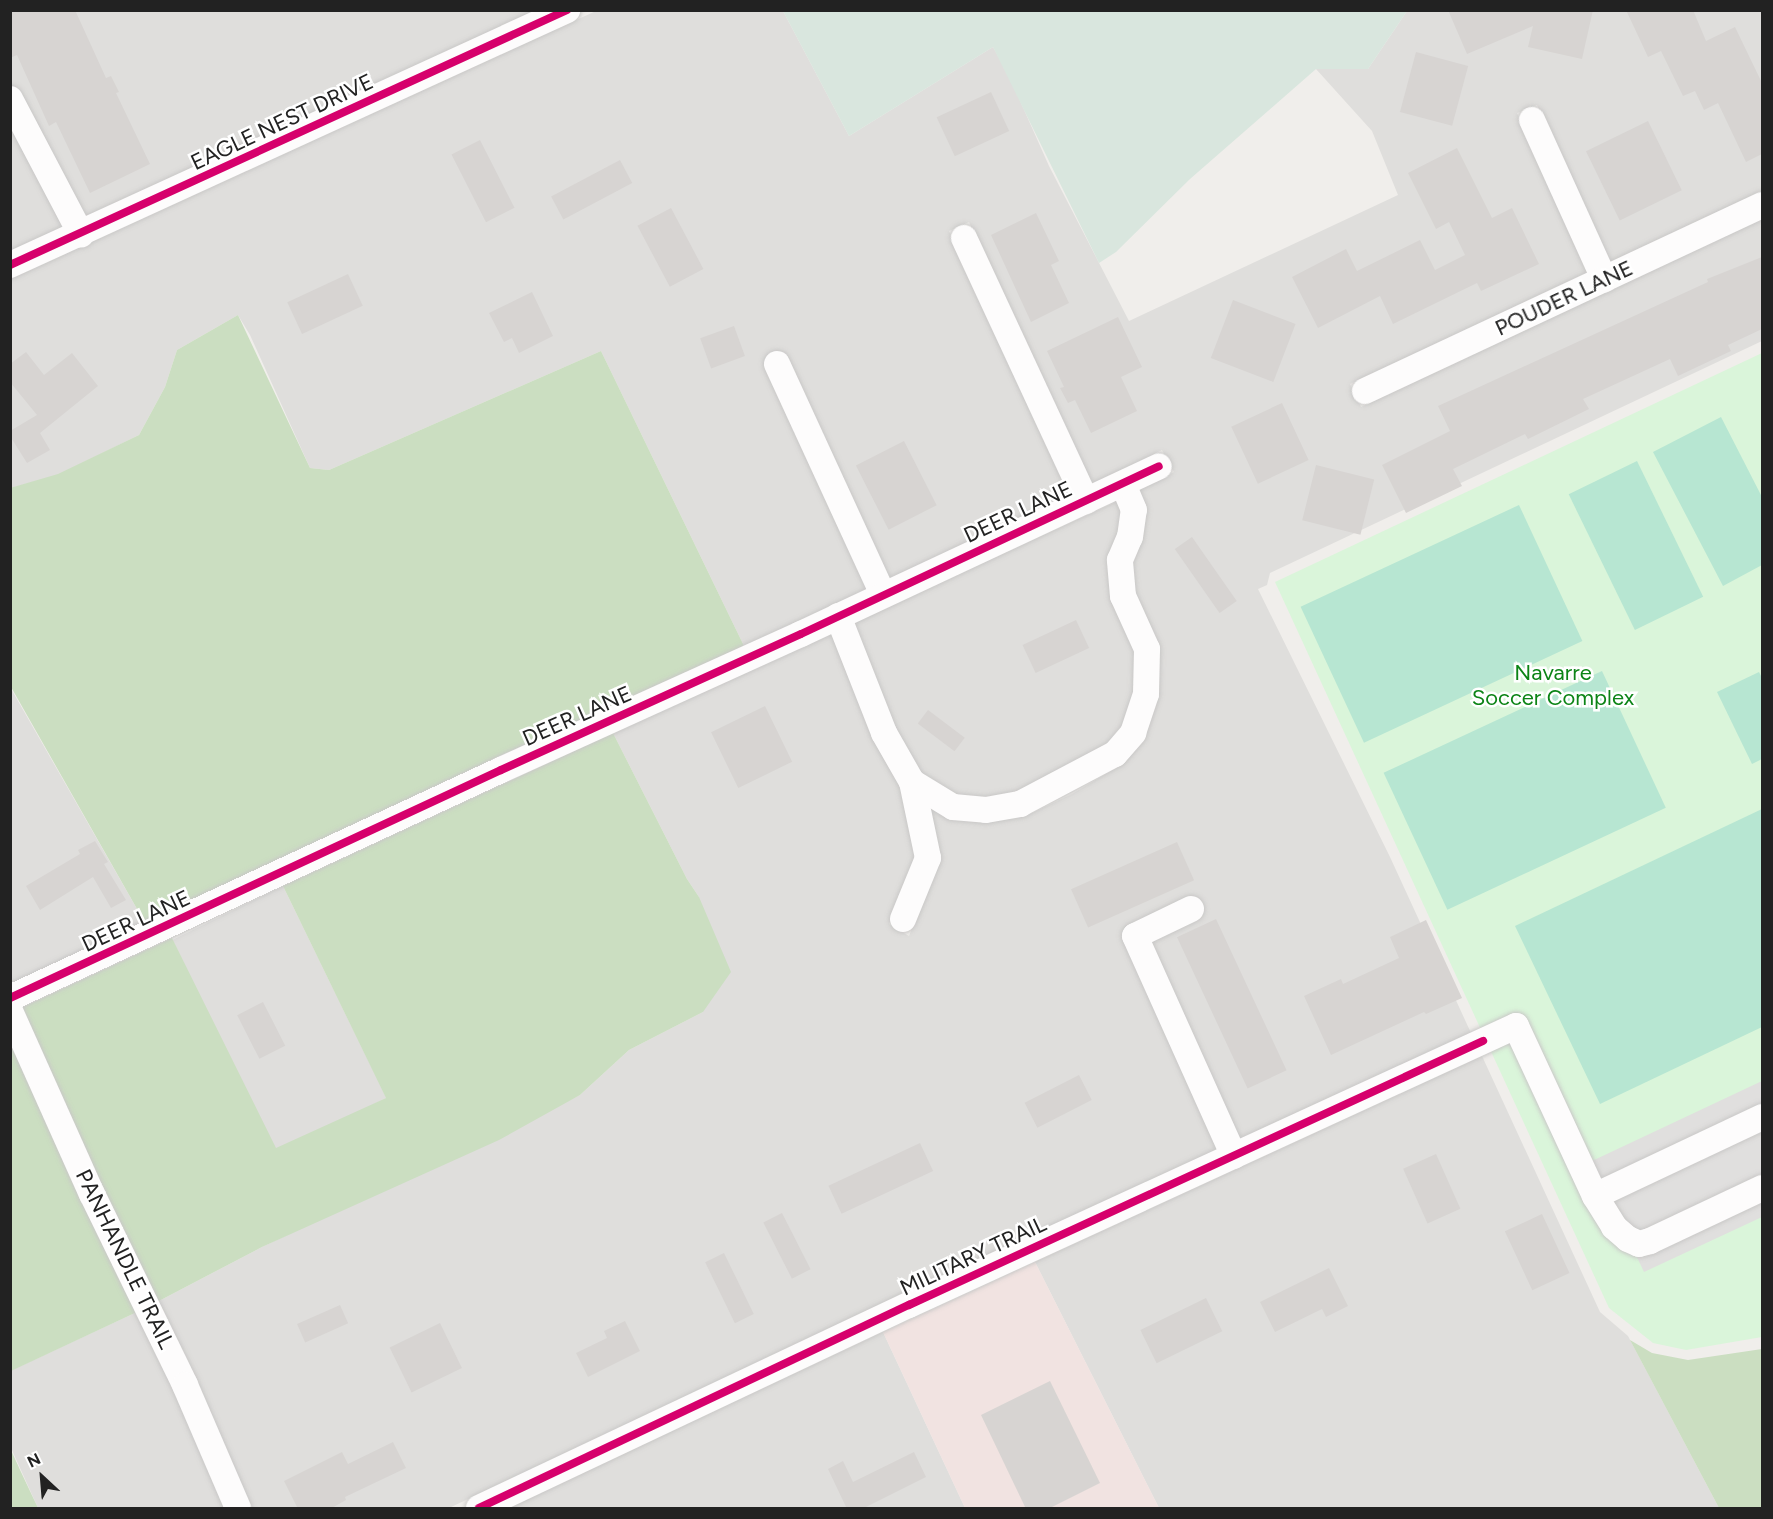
<!DOCTYPE html>
<html>
<head>
<meta charset="utf-8">
<style>
  body { margin:0 }
  #map { position:relative; width:1773px; height:1519px; overflow:hidden; background:#f0eeeb; font-family:Figtree,sans-serif }
  div>[style] { position:absolute }
  .residential>* { inset:0; background:#dfdedc; transform-origin:0 0 }
  .commercial>* { inset:0; background:#f1e3e1 }
  .forest>* { inset:0; background:#cbdec1 }
  .wetland>* { inset:0; background:#d9e6de }
  .park>* { inset:0; background:#daf5da }
  .pitch>* { inset:0; background:#b7e6d2; transform-origin:0 0 }
  .parking>* { inset:0; background:#e0dfde }
  .building>* { inset:0; background:#d7d4d2; transform-origin:0 0 }
  .roads { filter:drop-shadow(0 0 2px #c9c8c7) drop-shadow(0 0 2px #c9c8c7) }
  .minor>* { height:26px; margin:-13px; padding:0 13px; transform-origin:13px; border-radius:13px; background:#fdfcfc }
  .cycleway>* { height:8px; margin:-4px; padding:0 4px; transform-origin:4px; border-radius:4px; background:#d6006c }
  span { translate:-50% -50%; white-space:nowrap; text-align:center; line-height:1.15; -webkit-text-stroke:5px #fff; paint-order:stroke }
  .street-label { font-size:22px; color:#222 }
  .park-label { font-size:22px; color:#0c8416 }
  .frame { position:absolute; inset:0; border:12px solid #222; pointer-events:none }
  .north { position:absolute; left:12px; top:1447px; width:60px; height:60px; -webkit-text-stroke:4px #fff; paint-order:stroke; rotate:334deg; font-size:16px; font-weight:700; line-height:24px; text-align:center; color:#222 }
  .north::after { content:''; display:block; margin:auto; width:21px; height:27px; background:#222; clip-path:polygon(50% 0,100% 100%,50% 72%,0 100%) }
</style>
</head>
<body>
<div id="map">
  <div class="residential">
    <i style="clip-path:polygon(11px 11px,536px 11px,11px 251px)"></i>
    <i style="clip-path:polygon(596px 11px,783px 11px,849px 136px,993px 47px,1009px 76px,1049px 166px,1129px 321px,1398px 195px,1372px 131px,1316px 69px,1368px 69px,1407px 11px,1762px 11px,1762px 191px,1608px 263px,1537px 105px,1517px 113px,1588px 272px,1350px 384px,1361px 407px,1762px 219px,1762px 341px,1270px 573px,1267px 585px,1258px 589px,1390px 857px,1471px 1033px,903px 1294px,449px 1508px,250px 1508px,157px 1302px,262px 1247px,580px 1095px,629px 1050px,703px 1012px,699px 897px,687px 879px,613px 733px,832px 633px,901px 786px,916px 856px,889px 924px,909px 936px,938px 865px,935px 828px,929px 805px,986px 822px,1026px 816px,1072px 794px,1121px 765px,1143px 738px,1132px 564px,1138px 491px,1174px 472px,1162px 450px,1091px 485px,969px 222px,949px 231px,1071px 494px,744px 646px,601px 351px,329px 470px,310px 468px,250px 335px,238px 315px,177px 350px,165px 387px,139px 435px,58px 475px,11px 488px,11px 279px)"></i>
    <i style="clip-path:polygon(1118px 501px,1122px 510px,1135px 650px,1134px 690px,1122px 725px,1107px 744px,1016px 792px,985px 798px,956px 794px,921px 774px,895px 728px,852px 623px)"></i>
    <i style="clip-path:polygon(10px 687px,145px 923px,10px 984px)"></i>
    <i style="left:283px;top:886px;width:236px;height:123px;rotate:64deg"></i>
    <i style="clip-path:polygon(1482px 1056px,1600px 1312px,1628px 1336px,1719px 1508px,1159px 1508px,1035px 1262px)"></i>
    <i style="clip-path:polygon(137px 1312px,175px 1389px,225px 1508px,38px 1508px,11px 1448px,10px 1371px)"></i>
    <i style="clip-path:polygon(883px 1332px,965px 1508px,508px 1508px)"></i>
  </div>
  <div class="commercial">
    <i style="clip-path:polygon(1035px 1262px,1159px 1508px,965px 1508px,883px 1332px)"></i>
  </div>
  <div class="forest">
    <i style="clip-path:polygon(238px 315px,310px 468px,329px 470px,601px 351px,744px 646px,495px 758px,145px 923px,11px 687px,10px 488px,58px 474px,139px 435px,165px 387px,177px 350px)"></i>
    <i style="clip-path:polygon(613px 733px,687px 879px,699px 897px,731px 972px,703px 1012px,629px 1050px,580px 1095px,499px 1140px,262px 1247px,157px 1302px,103px 1190px,21px 1008px,172px 938px,276px 1148px,386px 1098px,283px 886px)"></i>
    <i style="clip-path:polygon(10px 1037px,137px 1312px,11px 1371px,10px 1371px)"></i>
    <i style="clip-path:polygon(1630px 1340px,1652px 1353px,1688px 1360px,1762px 1349px,1762px 1508px,1719px 1508px)"></i>
    <i style="clip-path:polygon(10px 1448px,21px 1472px,38px 1508px,11px 1508px)"></i>
  </div>
  <div class="wetland">
    <i style="clip-path:polygon(783px 11px,1407px 11px,1368px 69px,1316px 69px,1190px 179px,1116px 252px,1099px 263px,993px 47px,849px 136px)"></i>
  </div>
  <div class="park">
    <i style="clip-path:polygon(1762px 353px,1762px 1337px,1686px 1350px,1653px 1343px,1609px 1308px,1275px 582px)"></i>
  </div>
  <div class="pitch">
    <i style="clip-path:polygon(1721px 417px,1762px 497px,1762px 565px,1723px 586px,1653px 452px)"></i>
    <i style="left:1637px;top:461px;width:151px;height:76px;rotate:64deg"></i>
    <i style="left:1519px;top:505px;width:150px;height:241px;rotate:65deg"></i>
    <i style="left:1602px;top:671px;width:151px;height:241px;rotate:65deg"></i>
    <i style="clip-path:polygon(1759px 672px,1762px 678px,1762px 759px,1752px 764px,1717px 692px)"></i>
    <i style="clip-path:polygon(1762px 809px,1762px 1027px,1600px 1104px,1515px 926px)"></i>
  </div>
  <div class="parking">
    <i style="clip-path:polygon(1762px 1081px,1762px 1217px,1644px 1272px,1592px 1161px)"></i>
  </div>
  <div class="building">
    <i style="clip-path:polygon(10px 10px,75px 10px,106px 78px,111px 76px,119px 92px,116px 93px,150px 164px,90px 193px,56px 122px,49px 126px,17px 55px,10px 58px)"></i>
    <i style="clip-path:polygon(1448px 10px,1593px 10px,1582px 59px,1528px 47px,1533px 26px,1467px 54px)"></i>
    <i style="clip-path:polygon(1626px 10px,1693px 10px,1706px 41px,1735px 27px,1762px 83px,1762px 154px,1746px 162px,1718px 103px,1704px 110px,1695px 91px,1683px 96px,1661px 51px,1648px 57px)"></i>
    <i style="left:1416px;top:52px;width:54px;height:62px;rotate:15deg"></i>
    <i style="left:991px;top:92px;width:43px;height:60px;rotate:65deg"></i>
    <i style="left:1648px;top:121px;width:77px;height:69px;rotate:64deg"></i>
    <i style="left:480px;top:140px;width:76px;height:32px;rotate:63deg"></i>
    <i style="clip-path:polygon(1457px 148px,1492px 218px,1512px 208px,1539px 264px,1481px 291px,1477px 283px,1393px 324px,1380px 296px,1318px 328px,1292px 277px,1346px 249px,1357px 271px,1420px 240px,1435px 270px,1465px 255px,1449px 222px,1436px 229px,1408px 173px)"></i>
    <i style="left:620px;top:160px;width:26px;height:78px;rotate:62deg"></i>
    <i style="left:671px;top:208px;width:69px;height:38px;rotate:62deg"></i>
    <i style="clip-path:polygon(1036px 213px,1059px 261px,1051px 265px,1069px 303px,1031px 322px,991px 235px)"></i>
    <i style="clip-path:polygon(1762px 257px,1762px 329px,1728px 345px,1731px 351px,1678px 376px,1670px 359px,1583px 399px,1589px 409px,1528px 439px,1525px 434px,1453px 469px,1462px 486px,1406px 513px,1382px 465px,1450px 431px,1438px 406px,1708px 282px,1707px 279px)"></i>
    <i style="left:348px;top:274px;width:35px;height:67px;rotate:65deg"></i>
    <i style="clip-path:polygon(532px 292px,553px 336px,519px 353px,512px 338px,504px 342px,489px 313px)"></i>
    <i style="left:1233px;top:300px;width:67px;height:62px;rotate:21deg"></i>
    <i style="clip-path:polygon(1118px 317px,1142px 367px,1121px 377px,1137px 411px,1091px 433px,1075px 400px,1068px 403px,1060px 388px,1064px 387px,1047px 351px)"></i>
    <i style="left:734px;top:326px;width:32px;height:36px;rotate:70deg"></i>
    <i style="clip-path:polygon(26px 352px,44px 375px,72px 353px,98px 386px,40px 433px,50px 450px,27px 463px,10px 436px,10px 431px,37px 415px,10px 382px,10px 364px)"></i>
    <i style="left:1282px;top:403px;width:63px;height:56px;rotate:65deg"></i>
    <i style="left:904px;top:441px;width:72px;height:54px;rotate:63deg"></i>
    <i style="left:1316px;top:465px;width:60px;height:57px;rotate:14deg"></i>
    <i style="left:1192px;top:537px;width:78px;height:21px;rotate:55deg"></i>
    <i style="left:1076px;top:620px;width:31px;height:59px;rotate:65deg"></i>
    <i style="left:765px;top:706px;width:62px;height:60px;rotate:64deg"></i>
    <i style="left:928px;top:710px;width:46px;height:17px;rotate:37deg"></i>
    <i style="clip-path:polygon(95px 841px,108px 862px,104px 864px,126px 900px,111px 908px,93px 877px,40px 910px,26px 886px,80px 854px,78px 850px)"></i>
    <i style="left:1177px;top:842px;width:42px;height:116px;rotate:66deg"></i>
    <i style="left:1216px;top:919px;width:167px;height:43px;rotate:65deg"></i>
    <i style="clip-path:polygon(1426px 920px,1462px 998px,1426px 1014px,1424px 1012px,1331px 1055px,1304px 996px,1341px 979px,1343px 984px,1399px 958px,1390px 937px)"></i>
    <i style="left:263px;top:1002px;width:49px;height:29px;rotate:63deg"></i>
    <i style="left:1079px;top:1075px;width:28px;height:61px;rotate:63deg"></i>
    <i style="left:920px;top:1143px;width:31px;height:101px;rotate:65deg"></i>
    <i style="left:1436px;top:1154px;width:60px;height:36px;rotate:66deg"></i>
    <i style="left:782px;top:1213px;width:63px;height:21px;rotate:63deg"></i>
    <i style="left:1542px;top:1214px;width:65px;height:41px;rotate:65deg"></i>
    <i style="left:724px;top:1253px;width:68px;height:21px;rotate:64deg"></i>
    <i style="clip-path:polygon(1329px 1268px,1348px 1306px,1326px 1317px,1322px 1309px,1275px 1332px,1260px 1302px)"></i>
    <i style="left:1206px;top:1298px;width:37px;height:73px;rotate:64deg"></i>
    <i style="left:340px;top:1305px;width:20px;height:47px;rotate:66deg"></i>
    <i style="clip-path:polygon(625px 1321px,640px 1351px,588px 1377px,576px 1353px,607px 1338px,604px 1331px)"></i>
    <i style="left:440px;top:1323px;width:50px;height:56px;rotate:64deg"></i>
    <i style="clip-path:polygon(1050px 1381px,1100px 1483px,1048px 1509px,1026px 1509px,981px 1415px)"></i>
    <i style="clip-path:polygon(393px 1442px,406px 1468px,345px 1497px,346px 1500px,330px 1509px,298px 1509px,284px 1481px,342px 1452px,348px 1464px)"></i>
    <i style="clip-path:polygon(914px 1452px,926px 1477px,862px 1509px,847px 1509px,828px 1469px,843px 1461px,853px 1482px)"></i>
  </div>
  <div class="roads">
    <div class="minor">
      <i style="left:10px;top:99px;width:153px;rotate:62.3deg"></i>
      <i style="left:1532px;top:120px;width:175px;rotate:65.6deg"></i>
      <i style="left:964px;top:238px;width:290px;rotate:65.1deg"></i>
      <i style="left:10px;top:265px;width:613px;rotate:-24.6deg"></i>
      <i style="left:777px;top:364px;width:253px;rotate:65.3deg"></i>
      <i style="left:1365px;top:391px;width:438px;rotate:-25.1deg"></i>
      <i style="left:838px;top:616px;width:126px;rotate:68.5deg"></i>
      <i style="left:884px;top:733px;width:56px;rotate:60.3deg"></i>
      <i style="left:912px;top:782px;width:48px;rotate:31.4deg"></i>
      <i style="left:953px;top:807px;width:33px;rotate:5deg"></i>
      <i style="left:986px;top:810px;width:35px;rotate:-10deg"></i>
      <i style="left:1020px;top:804px;width:107px;rotate:-27.8deg"></i>
      <i style="left:1115px;top:754px;width:28px;rotate:-49deg"></i>
      <i style="left:1133px;top:733px;width:41px;rotate:-71.6deg"></i>
      <i style="left:1146px;top:694px;width:45px;rotate:-88.7deg"></i>
      <i style="left:1147px;top:649px;width:58px;rotate:-114.4deg"></i>
      <i style="left:1123px;top:596px;width:36px;rotate:-95deg"></i>
      <i style="left:1120px;top:560px;width:25px;rotate:-67deg"></i>
      <i style="left:1130px;top:537px;width:27px;rotate:-82deg"></i>
      <i style="left:1134px;top:510px;width:28px;rotate:-113deg"></i>
      <i style="left:1191px;top:909px;width:62px;rotate:154.3deg"></i>
      <i style="left:1135px;top:936px;width:241px;rotate:65.8deg"></i>
      <i style="left:903px;top:919px;width:66px;rotate:-67.7deg"></i>
      <i style="left:928px;top:858px;width:78px;rotate:-101.9deg"></i>
      <i style="left:10px;top:998px;width:541px;rotate:-24.91deg"></i>
      <i style="left:501px;top:770px;width:329px;rotate:-24.4deg"></i>
      <i style="left:801px;top:634px;width:395px;rotate:-25.1deg"></i>
      <i style="left:10px;top:1011px;width:201px;rotate:65.9deg"></i>
      <i style="left:92px;top:1194px;width:212px;rotate:64deg"></i>
      <i style="left:185px;top:1385px;width:134px;rotate:66.7deg"></i>
      <i style="left:1595px;top:1196px;width:185px;rotate:-25.3deg"></i>
      <i style="left:479px;top:1508px;width:476px;rotate:-25.3deg"></i>
      <i style="left:909px;top:1305px;width:668px;rotate:-24.69deg"></i>
      <i style="left:1516px;top:1026px;width:187px;rotate:65.1deg"></i>
      <i style="left:1595px;top:1196px;width:36px;rotate:58deg"></i>
      <i style="left:1614px;top:1227px;width:18px;rotate:41deg"></i>
      <i style="left:1628px;top:1239px;width:12px;rotate:24deg"></i>
      <i style="left:1639px;top:1244px;width:11px;rotate:-15deg"></i>
      <i style="left:1650px;top:1241px;width:124px;rotate:-25.3deg"></i>
    </div>
  </div>
  <div class="cycleway">
    <i style="left:10px;top:265px;width:613px;rotate:-24.6deg"></i>
    <i style="left:10px;top:998px;width:541px;rotate:-24.91deg"></i>
    <i style="left:501px;top:770px;width:329px;rotate:-24.4deg"></i>
    <i style="left:801px;top:634px;width:395px;rotate:-25.1deg"></i>
    <i style="left:479px;top:1508px;width:476px;rotate:-25.3deg"></i>
    <i style="left:909px;top:1305px;width:632px;rotate:-24.7deg"></i>
  </div>
  <div class="street-label">
    <span style="left:282px;top:122px;rotate:-25deg">EAGLE NEST DRIVE</span>
    <span style="left:1564px;top:298px;rotate:-25deg">POUDER LANE</span>
    <span style="left:1018px;top:512px;rotate:-25deg">DEER LANE</span>
    <span style="left:577px;top:716px;rotate:-24deg">DEER LANE</span>
    <span style="left:136px;top:921px;rotate:-25deg">DEER LANE</span>
    <span style="left:973px;top:1256px;rotate:-25deg">MILITARY TRAIL</span>
    <span style="left:125px;top:1259px;rotate:64deg">PANHANDLE TRAIL</span>
  </div>
  <div class="park-label">
    <span style="left:1553px;top:685px">Navarre<br>Soccer Complex</span>
  </div>
  <div class="frame"></div>
  <div class="north">N</div>
</div>
</body>
</html>
